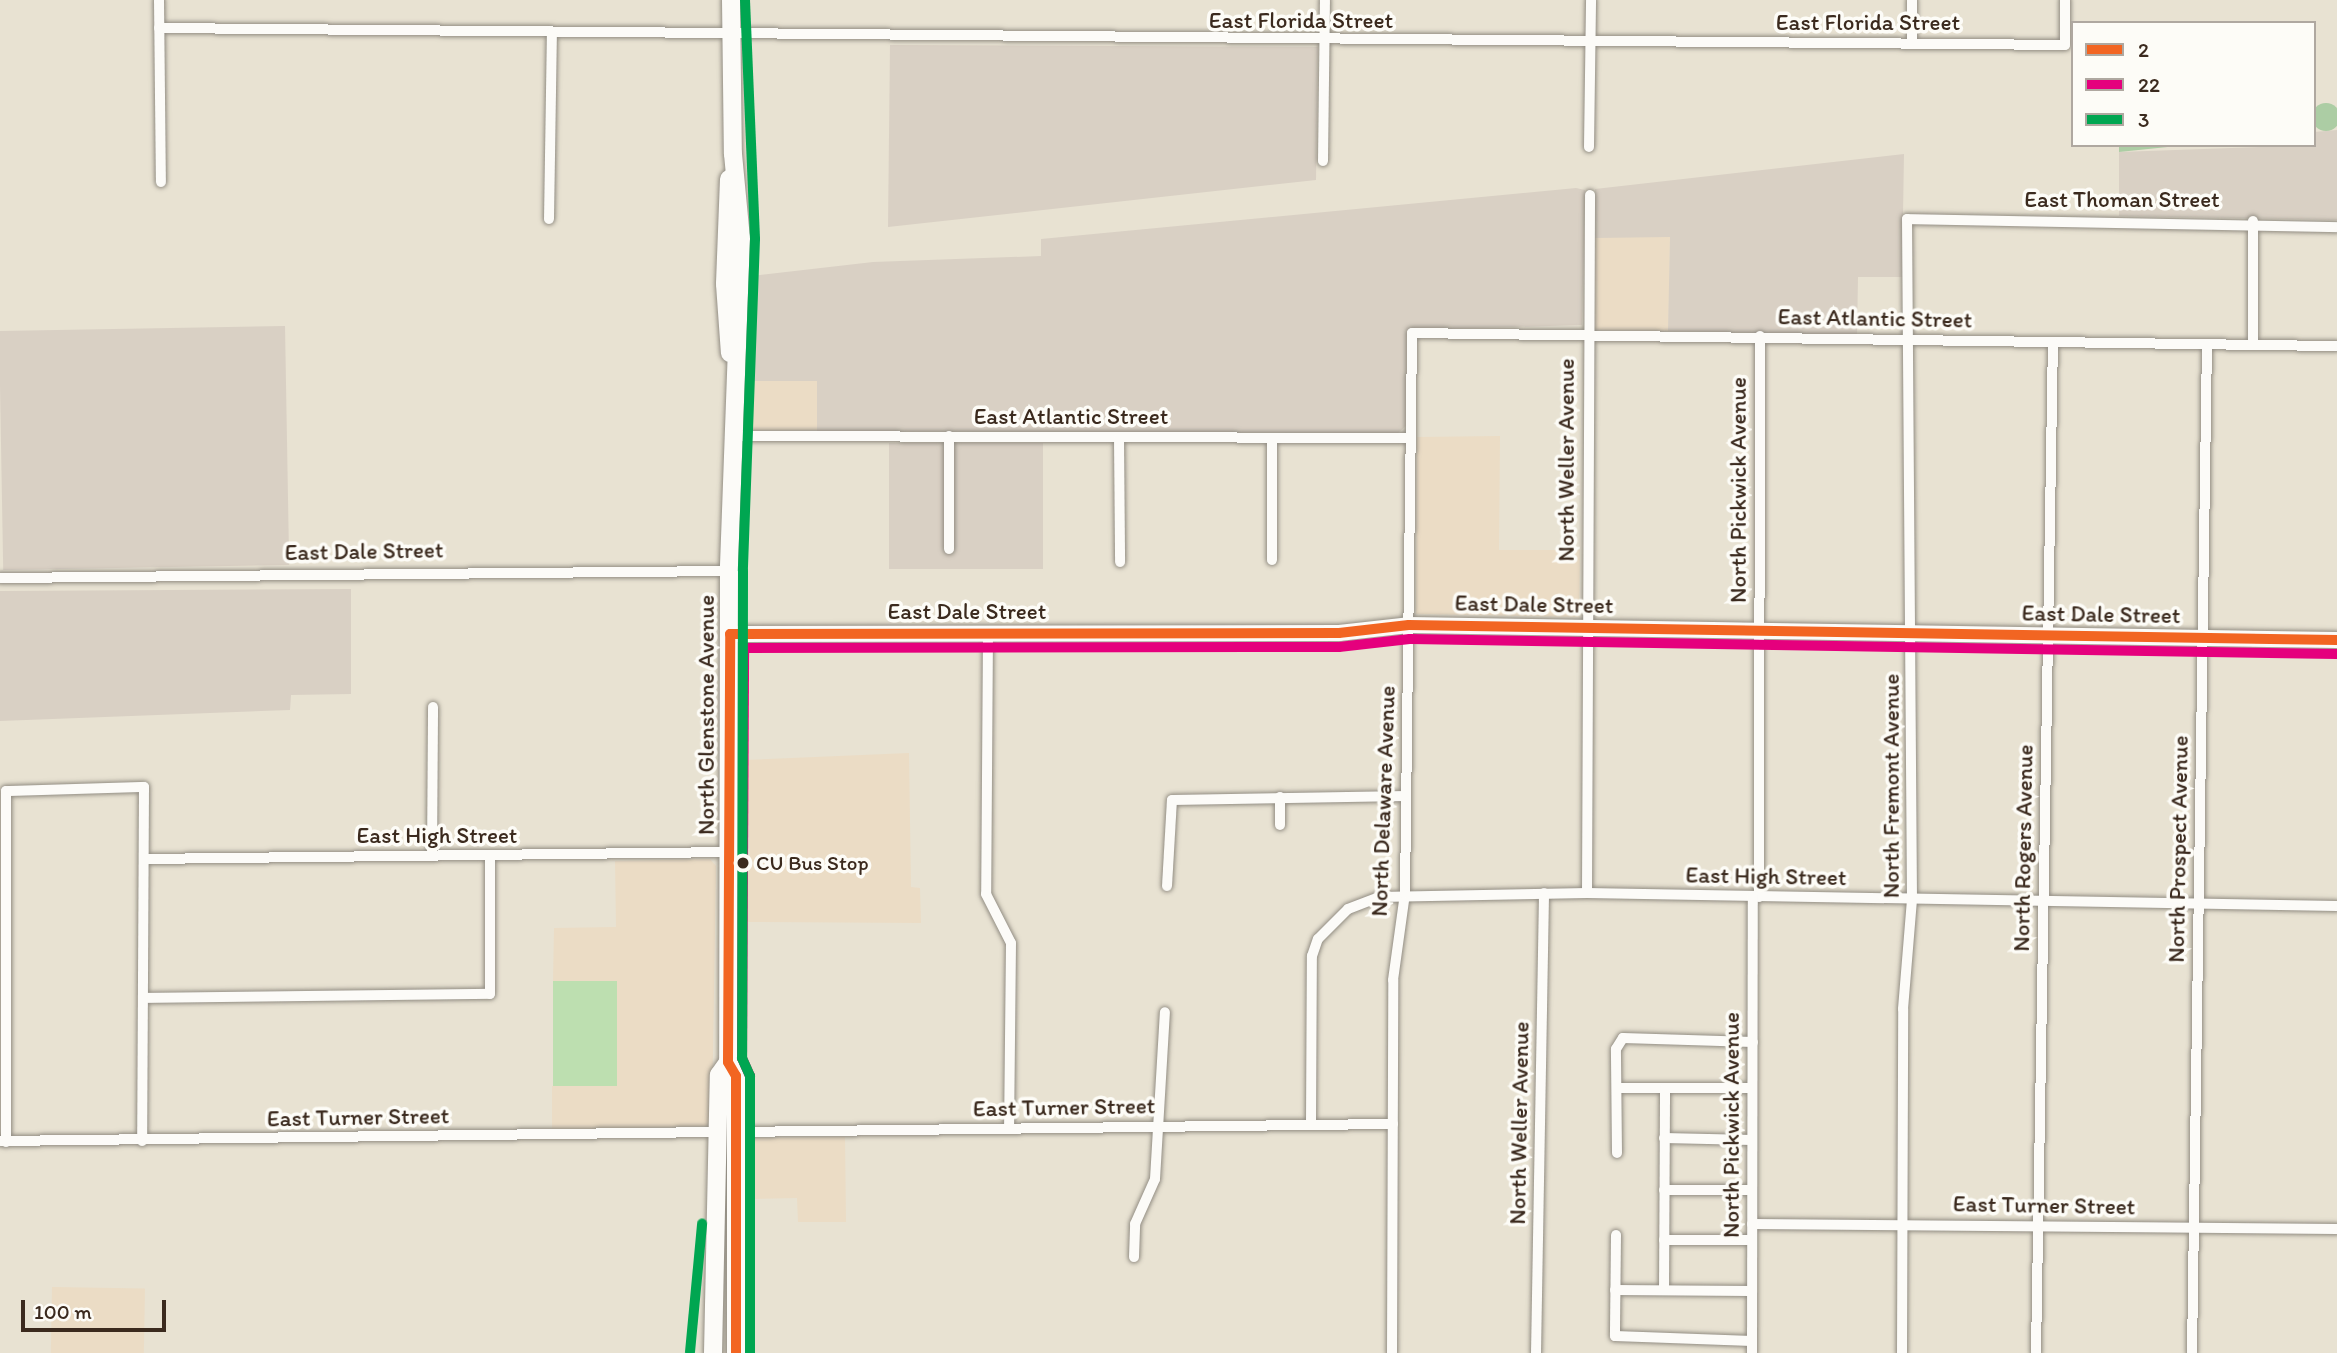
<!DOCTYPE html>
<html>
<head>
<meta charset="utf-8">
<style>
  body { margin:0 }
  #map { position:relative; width:2337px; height:1353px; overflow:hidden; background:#e8e2d2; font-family:Itim,sans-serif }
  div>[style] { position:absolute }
  .built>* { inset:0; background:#ebdcc5; transform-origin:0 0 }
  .industrial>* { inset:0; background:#d9d0c4; transform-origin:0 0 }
  .green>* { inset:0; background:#bddfb0; transform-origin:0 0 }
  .forest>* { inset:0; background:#accda4 }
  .round { border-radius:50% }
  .roads { filter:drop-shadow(0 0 2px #928d83) drop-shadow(0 0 2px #928d83) }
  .street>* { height:10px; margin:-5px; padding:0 5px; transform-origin:5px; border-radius:5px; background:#fcfbf8 }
  .secondary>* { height:16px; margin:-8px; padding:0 8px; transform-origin:8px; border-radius:8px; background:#fcfbf8 }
  .primary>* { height:18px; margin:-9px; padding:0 9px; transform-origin:9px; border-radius:9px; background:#fcfbf8 }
  .bus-1>* { height:10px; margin:-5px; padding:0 5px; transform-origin:5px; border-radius:5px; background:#f26522 }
  .bus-2>* { height:10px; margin:-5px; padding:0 5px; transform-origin:5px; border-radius:5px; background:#e5007d }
  .bus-3>* { height:10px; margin:-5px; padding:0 5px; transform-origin:5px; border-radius:5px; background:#00a651 }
  .dots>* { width:19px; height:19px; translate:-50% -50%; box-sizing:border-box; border:4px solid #fdfcf7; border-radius:50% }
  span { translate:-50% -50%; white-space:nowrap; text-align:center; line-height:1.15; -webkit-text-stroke:7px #fdfcf7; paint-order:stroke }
  .bus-label { font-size:21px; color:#3b2a1e }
  .left { translate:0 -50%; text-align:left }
  .street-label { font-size:23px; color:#3b2a1e }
  .legend { position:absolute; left:2071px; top:21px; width:245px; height:126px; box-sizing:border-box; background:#fdfcf7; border:2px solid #afa8a0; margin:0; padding:9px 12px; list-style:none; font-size:21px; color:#3b2a1e }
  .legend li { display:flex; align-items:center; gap:14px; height:35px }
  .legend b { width:35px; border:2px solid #afa8a0 }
  .scale { position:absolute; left:21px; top:1300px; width:145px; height:32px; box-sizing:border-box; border:4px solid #3b2a1e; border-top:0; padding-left:9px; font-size:21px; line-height:24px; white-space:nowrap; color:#3b2a1e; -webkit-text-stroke:5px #fdfcf7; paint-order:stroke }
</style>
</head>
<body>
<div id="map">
  <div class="built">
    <i style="left:1670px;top:237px;width:94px;height:75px;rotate:91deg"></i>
    <i style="left:749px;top:381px;width:69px;height:49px"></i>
    <i style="clip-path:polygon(1500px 436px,1499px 550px,1580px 550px,1579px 617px,1416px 614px,1417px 437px)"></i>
    <i style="clip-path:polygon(909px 753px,911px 887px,920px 888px,921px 923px,743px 922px,750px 856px,745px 760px)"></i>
    <i style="clip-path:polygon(615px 861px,710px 859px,716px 866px,712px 1116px,707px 1126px,552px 1130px,552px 1086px,617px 1084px,617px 981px,553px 981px,554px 928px,616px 927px)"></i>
    <i style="clip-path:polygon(845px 1137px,846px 1222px,798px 1222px,797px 1198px,747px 1199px,748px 1138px)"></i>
    <i style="left:52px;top:1287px;width:93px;height:66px;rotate:1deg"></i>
  </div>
  <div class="industrial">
    <i style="clip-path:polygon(890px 45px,1318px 47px,1316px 180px,888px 227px)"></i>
    <i style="clip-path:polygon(2337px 130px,2337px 220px,2119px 216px,2119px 152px,2314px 145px,2314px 132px)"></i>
    <i style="clip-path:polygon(1904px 154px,1902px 277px,1858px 277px,1857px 335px,1668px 331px,1670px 237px,1595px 238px,1595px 189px)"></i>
    <i style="clip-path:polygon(1576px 188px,1585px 190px,1582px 325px,1407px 330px,1406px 426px,1398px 433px,817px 431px,817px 381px,749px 381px,752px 276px,873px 262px,1041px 256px,1041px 239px)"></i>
    <i style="left:285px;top:326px;width:239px;height:286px;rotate:89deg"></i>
    <i style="left:1043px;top:443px;width:126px;height:154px;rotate:90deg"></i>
    <i style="clip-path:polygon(351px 589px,351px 694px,291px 695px,290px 710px,0 721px,0 591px)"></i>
  </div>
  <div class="green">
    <i style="left:553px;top:981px;width:64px;height:105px"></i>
  </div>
  <div class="forest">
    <i class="round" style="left:2312px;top:103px;width:28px;height:28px"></i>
    <i style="clip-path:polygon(2119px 145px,2187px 145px,2119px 152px)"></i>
  </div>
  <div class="roads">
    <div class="street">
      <i style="left:159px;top:0;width:182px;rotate:89.4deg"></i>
      <i style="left:1912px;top:0;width:43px;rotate:90deg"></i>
      <i style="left:159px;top:28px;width:1906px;rotate:0.51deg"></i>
      <i style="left:2065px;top:45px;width:45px;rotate:-90deg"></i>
      <i style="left:1589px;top:147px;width:147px;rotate:-89.2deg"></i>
      <i style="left:1323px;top:161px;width:161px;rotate:-89.3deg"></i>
      <i style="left:549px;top:219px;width:186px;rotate:-89.1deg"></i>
      <i style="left:2253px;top:345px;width:124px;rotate:-90deg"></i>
      <i style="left:731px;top:436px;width:680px;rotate:0.17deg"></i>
      <i style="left:949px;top:436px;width:113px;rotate:90deg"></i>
      <i style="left:1119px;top:438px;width:124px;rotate:89.5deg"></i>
      <i style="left:1272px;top:560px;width:122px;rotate:-90deg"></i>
      <i style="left:0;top:578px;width:729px;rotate:-0.55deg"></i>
      <i style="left:988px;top:633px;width:261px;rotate:90.4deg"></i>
      <i style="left:986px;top:894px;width:55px;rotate:63deg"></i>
      <i style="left:1011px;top:943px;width:186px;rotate:90.6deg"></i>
      <i style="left:1172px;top:800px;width:234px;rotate:-1deg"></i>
      <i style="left:1280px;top:825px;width:28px;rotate:-90deg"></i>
      <i style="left:432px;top:856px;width:149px;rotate:-89.6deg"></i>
      <i style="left:144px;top:859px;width:586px;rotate:-0.68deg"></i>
      <i style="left:1167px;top:886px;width:86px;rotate:-86.7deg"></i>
      <i style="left:1587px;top:893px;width:698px;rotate:-89.75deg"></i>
      <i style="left:1759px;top:897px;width:561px;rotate:-89.9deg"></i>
      <i style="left:143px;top:998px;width:347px;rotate:-0.7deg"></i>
      <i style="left:490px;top:994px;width:138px;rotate:-90deg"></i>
      <i style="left:1617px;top:1088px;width:135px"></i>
      <i style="left:1311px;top:1124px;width:168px;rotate:-89.7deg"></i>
      <i style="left:1312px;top:956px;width:18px;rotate:-71deg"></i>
      <i style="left:1318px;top:939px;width:42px;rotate:-45deg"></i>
      <i style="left:1348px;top:909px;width:33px;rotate:-21deg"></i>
      <i style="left:1379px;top:897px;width:208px;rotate:-1.1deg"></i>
      <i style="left:1587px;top:893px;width:750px;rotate:0.99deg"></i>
      <i style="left:735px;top:1132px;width:658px;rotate:-0.7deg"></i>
      <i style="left:1664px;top:1138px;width:88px;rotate:1.3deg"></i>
      <i style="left:0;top:1141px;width:717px;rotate:-0.72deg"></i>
      <i style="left:6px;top:1142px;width:351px;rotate:-90deg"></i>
      <i style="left:6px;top:791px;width:138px;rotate:-1.7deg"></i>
      <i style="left:144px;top:787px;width:354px;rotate:90.3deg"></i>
      <i style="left:1617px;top:1153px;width:104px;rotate:-90.6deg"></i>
      <i style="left:1616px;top:1049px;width:13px;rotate:-58deg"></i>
      <i style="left:1623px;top:1038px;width:130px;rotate:1.8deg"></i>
      <i style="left:1664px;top:1190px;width:88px"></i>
      <i style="left:1752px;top:1224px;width:585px;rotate:0.49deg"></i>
      <i style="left:1616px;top:1235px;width:101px;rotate:90.6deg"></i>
      <i style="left:1615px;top:1336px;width:137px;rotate:2.1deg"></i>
      <i style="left:1664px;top:1240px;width:88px"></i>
      <i style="left:1134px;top:1257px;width:33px;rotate:-88deg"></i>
      <i style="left:1135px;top:1224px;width:49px;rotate:-66deg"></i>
      <i style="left:1155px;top:1179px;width:167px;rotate:-86.6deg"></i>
      <i style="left:1615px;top:1290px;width:136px;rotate:0.4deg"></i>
      <i style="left:1664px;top:1290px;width:202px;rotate:-89.7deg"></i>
      <i style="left:1392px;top:1353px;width:373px;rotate:-89.8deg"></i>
      <i style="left:1393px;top:980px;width:88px;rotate:-82.1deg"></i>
      <i style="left:1405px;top:893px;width:560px;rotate:-89.28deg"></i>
      <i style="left:1412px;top:333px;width:925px;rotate:0.81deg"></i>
      <i style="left:1536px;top:1353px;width:460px;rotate:-89deg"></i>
      <i style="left:1752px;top:1353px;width:457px;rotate:-89.9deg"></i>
      <i style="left:1902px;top:1353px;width:344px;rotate:-89.8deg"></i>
      <i style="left:1903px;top:1009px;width:109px;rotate:-85.3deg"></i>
      <i style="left:1912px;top:900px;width:681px;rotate:-90.42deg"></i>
      <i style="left:1907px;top:219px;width:430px;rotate:1.1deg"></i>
      <i style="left:2036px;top:1353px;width:1010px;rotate:-89.04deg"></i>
      <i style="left:2192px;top:1353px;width:1008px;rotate:-89.15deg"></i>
    </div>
    <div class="secondary">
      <i style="left:730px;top:634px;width:609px;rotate:-0.09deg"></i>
      <i style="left:1339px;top:633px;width:70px;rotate:-6.5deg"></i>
      <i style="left:1409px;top:625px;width:928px;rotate:0.93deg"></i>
    </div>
    <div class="primary">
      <i style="left:731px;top:0;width:154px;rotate:89.3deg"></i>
      <i style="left:733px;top:154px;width:84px;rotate:84.6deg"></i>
      <i style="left:741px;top:238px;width:333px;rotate:92.1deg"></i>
      <i style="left:729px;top:571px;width:491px;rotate:90.1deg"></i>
      <i style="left:728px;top:1062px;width:16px;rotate:60deg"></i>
      <i style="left:736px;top:1076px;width:277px;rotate:90deg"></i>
      <i style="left:729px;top:179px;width:105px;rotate:92.2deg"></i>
      <i style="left:725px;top:284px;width:69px;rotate:85.9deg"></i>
      <i style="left:713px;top:1353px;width:278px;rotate:-88.8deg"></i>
      <i style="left:719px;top:1075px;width:16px;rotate:-55deg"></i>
    </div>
  </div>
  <div class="bus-1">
    <i style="left:736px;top:1353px;width:277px;rotate:-90deg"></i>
    <i style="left:736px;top:1076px;width:16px;rotate:-120deg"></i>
    <i style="left:728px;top:1062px;width:428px;rotate:-89.7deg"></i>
    <i style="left:730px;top:634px;width:609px;rotate:-0.09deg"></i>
    <i style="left:1339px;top:633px;width:70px;rotate:-6.5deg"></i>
    <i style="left:1409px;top:625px;width:928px;rotate:0.93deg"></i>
  </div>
  <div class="bus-2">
    <i style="left:750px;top:1353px;width:277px;rotate:-90deg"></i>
    <i style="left:750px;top:1076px;width:20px;rotate:-114deg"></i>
    <i style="left:742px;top:1058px;width:410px;rotate:-89.7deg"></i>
    <i style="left:744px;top:648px;width:595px;rotate:-0.1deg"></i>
    <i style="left:1339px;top:647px;width:71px;rotate:-6.4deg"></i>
    <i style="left:1410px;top:639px;width:927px;rotate:0.93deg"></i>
  </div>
  <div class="bus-3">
    <i style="left:745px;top:0;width:239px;rotate:87.6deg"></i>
    <i style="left:755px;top:239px;width:332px;rotate:92.1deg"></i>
    <i style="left:743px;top:571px;width:487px;rotate:90.1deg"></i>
    <i style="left:742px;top:1058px;width:20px;rotate:66deg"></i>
    <i style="left:750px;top:1076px;width:277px;rotate:90deg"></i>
    <i style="left:690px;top:1352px;width:129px;rotate:-84.6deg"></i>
  </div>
  <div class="dots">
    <i style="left:743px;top:863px;background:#3b2a1e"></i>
  </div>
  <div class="bus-label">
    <span class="left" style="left:756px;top:863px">CU Bus Stop</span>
  </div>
  <div class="street-label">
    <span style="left:1301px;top:20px">East Florida Street</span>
    <span style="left:1868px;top:22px">East Florida Street</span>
    <span style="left:2122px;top:199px">East Thoman Street</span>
    <span style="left:1875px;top:318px;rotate:1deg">East Atlantic Street</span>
    <span style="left:1071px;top:416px">East Atlantic Street</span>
    <span style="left:1566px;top:460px;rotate:-90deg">North Weller Avenue</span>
    <span style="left:1738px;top:490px;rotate:-90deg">North Pickwick Avenue</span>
    <span style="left:364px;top:551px;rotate:-1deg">East Dale Street</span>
    <span style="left:1534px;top:604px;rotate:1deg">East Dale Street</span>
    <span style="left:967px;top:611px">East Dale Street</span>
    <span style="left:2101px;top:614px;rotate:1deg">East Dale Street</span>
    <span style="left:706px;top:715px;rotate:-90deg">North Glenstone Avenue</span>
    <span style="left:1891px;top:786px;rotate:-90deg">North Fremont Avenue</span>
    <span style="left:1383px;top:801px;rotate:-88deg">North Delaware Avenue</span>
    <span style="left:437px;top:835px">East High Street</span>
    <span style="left:2023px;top:848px;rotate:-89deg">North Rogers Avenue</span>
    <span style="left:2178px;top:849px;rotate:-89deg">North Prospect Avenue</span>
    <span style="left:1766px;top:876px;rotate:1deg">East High Street</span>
    <span style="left:1064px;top:1107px;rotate:-1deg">East Turner Street</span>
    <span style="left:358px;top:1117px;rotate:-1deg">East Turner Street</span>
    <span style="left:1519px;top:1123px;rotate:-89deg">North Weller Avenue</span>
    <span style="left:1731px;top:1125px;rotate:-90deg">North Pickwick Avenue</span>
    <span style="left:2044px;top:1205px;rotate:1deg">East Turner Street</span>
  </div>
  <ul class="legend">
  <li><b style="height:9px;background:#f26522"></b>2</li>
  <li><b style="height:9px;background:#e5007d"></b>22</li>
  <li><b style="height:9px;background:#00a651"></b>3</li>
  </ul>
  <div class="scale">100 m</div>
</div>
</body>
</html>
